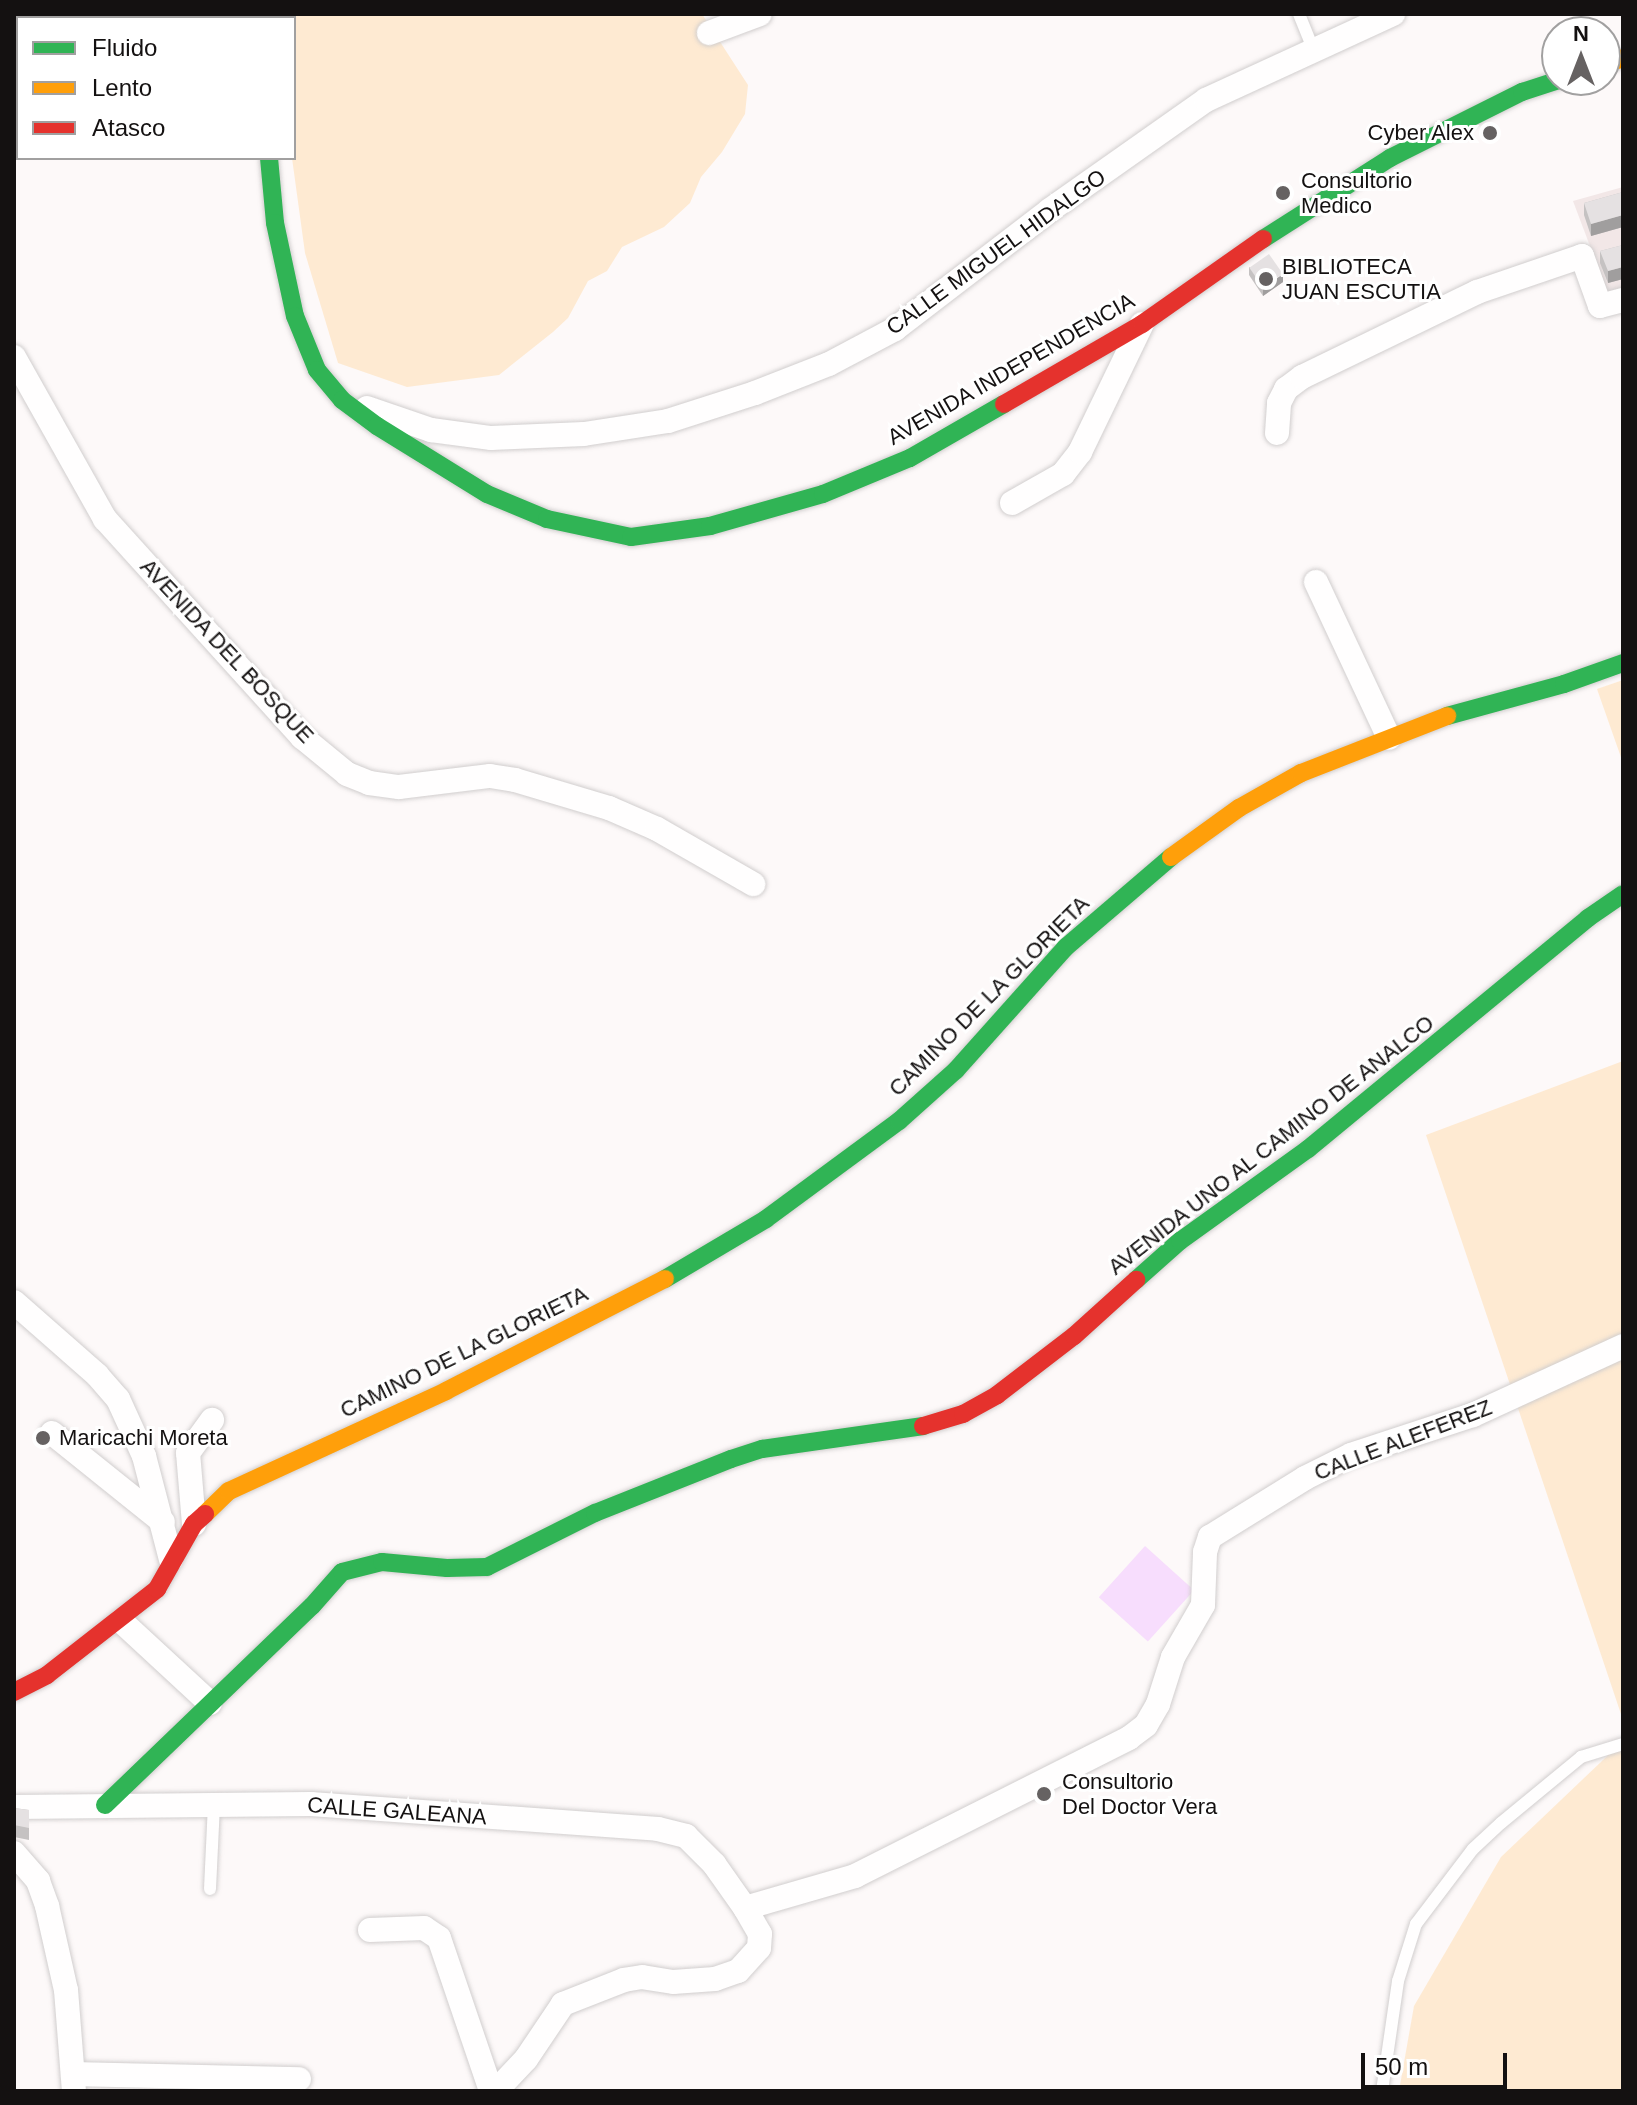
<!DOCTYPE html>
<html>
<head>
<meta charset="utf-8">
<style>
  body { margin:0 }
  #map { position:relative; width:1637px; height:2105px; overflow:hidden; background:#fdf9f9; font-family:Arial,sans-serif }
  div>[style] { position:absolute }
  .built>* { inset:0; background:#f2e7e7 }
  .green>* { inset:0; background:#feead2 }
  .water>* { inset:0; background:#f7ddfd; transform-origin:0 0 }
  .roads { filter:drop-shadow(0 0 2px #d1cece) drop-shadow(0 0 2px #d1cece) }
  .lane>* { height:12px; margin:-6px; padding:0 6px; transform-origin:6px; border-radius:6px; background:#fffefe }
  .street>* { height:24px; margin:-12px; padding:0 12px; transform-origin:12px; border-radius:12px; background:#fffefe }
  .fast>* { height:18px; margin:-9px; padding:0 9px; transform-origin:9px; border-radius:9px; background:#30b455 }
  .slow>* { height:18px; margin:-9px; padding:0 9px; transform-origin:9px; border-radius:9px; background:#ff9f0a }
  .jam>* { height:18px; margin:-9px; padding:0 9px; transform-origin:9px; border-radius:9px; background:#e5322d }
  .wall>* { inset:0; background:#c5c2c2 }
  .shaded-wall>* { inset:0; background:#a09e9e }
  .building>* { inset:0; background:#e5e1e2; transform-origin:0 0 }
  .dots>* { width:22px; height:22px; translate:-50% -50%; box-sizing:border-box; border:4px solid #fff; border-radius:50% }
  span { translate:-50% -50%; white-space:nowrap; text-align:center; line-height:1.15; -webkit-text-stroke:6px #fff; paint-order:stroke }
  .poi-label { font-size:22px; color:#141111 }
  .right { translate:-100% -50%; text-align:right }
  .left { translate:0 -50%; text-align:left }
  .street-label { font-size:22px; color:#141111 }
  .frame { position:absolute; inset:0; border:16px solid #141111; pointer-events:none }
  .legend { position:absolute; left:16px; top:16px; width:280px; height:144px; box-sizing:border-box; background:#fff; border:2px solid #a1a0a0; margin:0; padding:10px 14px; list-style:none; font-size:24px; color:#141111 }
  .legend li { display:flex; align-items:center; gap:16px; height:40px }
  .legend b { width:40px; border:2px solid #a1a0a0 }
  .north { position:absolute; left:1541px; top:16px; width:80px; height:80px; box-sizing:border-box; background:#fff; border:2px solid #a1a0a0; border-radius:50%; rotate:0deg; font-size:22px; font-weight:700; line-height:32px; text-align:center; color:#141111 }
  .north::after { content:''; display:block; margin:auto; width:28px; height:36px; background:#666262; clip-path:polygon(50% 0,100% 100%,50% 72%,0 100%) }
  .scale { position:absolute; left:1361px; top:2053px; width:146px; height:36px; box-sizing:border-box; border:4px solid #141111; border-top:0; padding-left:10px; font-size:24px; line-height:28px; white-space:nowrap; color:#141111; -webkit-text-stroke:6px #fff; paint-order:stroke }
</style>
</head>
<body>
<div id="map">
  <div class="built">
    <i style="clip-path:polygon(1623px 187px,1623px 291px,1608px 294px,1573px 201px)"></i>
  </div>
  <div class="green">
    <i style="clip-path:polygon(271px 14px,702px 14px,748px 85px,745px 114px,722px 152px,701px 177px,690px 203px,664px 227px,622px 247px,607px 271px,588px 281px,568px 318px,553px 332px,499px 375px,407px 387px,338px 363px,305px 253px,292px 158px,294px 18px,271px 18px)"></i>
    <i style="clip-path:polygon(1623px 680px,1623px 763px,1597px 689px)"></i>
    <i style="clip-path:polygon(1623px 1061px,1623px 1720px,1426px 1135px)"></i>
    <i style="clip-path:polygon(1623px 1741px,1623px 2091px,1399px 2091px,1414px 2006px,1501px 1857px)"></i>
  </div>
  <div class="water">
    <i style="left:1145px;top:1546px;width:66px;height:69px;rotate:42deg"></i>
  </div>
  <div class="roads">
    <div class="lane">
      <i style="left:1299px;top:14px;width:37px;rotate:68deg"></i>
      <i style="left:210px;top:1889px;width:84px;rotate:-87.3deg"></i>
      <i style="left:1382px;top:2091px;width:111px;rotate:-81.7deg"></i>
      <i style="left:1398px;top:1981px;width:60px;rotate:-72.5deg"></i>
      <i style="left:1416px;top:1924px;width:94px;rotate:-52.8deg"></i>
      <i style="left:1473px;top:1849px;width:38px;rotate:-43deg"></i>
      <i style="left:1501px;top:1823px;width:104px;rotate:-39.5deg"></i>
      <i style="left:1581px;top:1757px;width:44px;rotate:-17.2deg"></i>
    </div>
    <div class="street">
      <i style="left:709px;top:33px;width:54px;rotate:-20.4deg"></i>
      <i style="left:14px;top:357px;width:186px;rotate:60.7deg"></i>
      <i style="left:105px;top:519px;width:294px;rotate:47.9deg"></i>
      <i style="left:302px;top:737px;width:58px;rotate:39.4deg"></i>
      <i style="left:347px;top:774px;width:24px;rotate:22deg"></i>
      <i style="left:369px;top:783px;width:30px;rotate:8deg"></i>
      <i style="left:399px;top:787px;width:92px;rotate:-6.9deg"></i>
      <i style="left:490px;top:776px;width:25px;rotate:9deg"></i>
      <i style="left:515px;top:780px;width:98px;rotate:16.6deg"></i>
      <i style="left:609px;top:808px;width:52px;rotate:23.6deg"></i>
      <i style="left:657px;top:829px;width:111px;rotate:29.8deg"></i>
      <i style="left:367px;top:408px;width:68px;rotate:19deg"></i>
      <i style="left:431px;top:430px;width:61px;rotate:7.6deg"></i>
      <i style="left:491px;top:438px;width:93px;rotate:-2.5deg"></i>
      <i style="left:584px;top:434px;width:85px;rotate:-8.8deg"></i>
      <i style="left:668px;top:421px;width:91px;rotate:-17.8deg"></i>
      <i style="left:755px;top:393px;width:79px;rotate:-21.4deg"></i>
      <i style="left:829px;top:364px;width:75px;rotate:-27.9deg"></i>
      <i style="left:895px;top:329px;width:195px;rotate:-37.5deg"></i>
      <i style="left:1050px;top:210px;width:191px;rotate:-35.2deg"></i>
      <i style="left:1206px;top:100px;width:206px;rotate:-24.7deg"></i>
      <i style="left:1277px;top:433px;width:30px;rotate:-86deg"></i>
      <i style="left:1279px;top:403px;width:16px;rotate:-63deg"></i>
      <i style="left:1286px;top:389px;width:20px;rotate:-37deg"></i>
      <i style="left:1302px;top:377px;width:195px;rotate:-25.9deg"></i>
      <i style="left:1477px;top:292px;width:111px;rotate:-18.9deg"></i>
      <i style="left:1582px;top:256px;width:53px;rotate:70.2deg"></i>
      <i style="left:1600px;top:306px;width:24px;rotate:-15deg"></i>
      <i style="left:1012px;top:503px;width:59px;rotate:-29.6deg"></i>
      <i style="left:1063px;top:474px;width:28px;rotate:-52deg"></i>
      <i style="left:1080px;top:452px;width:142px;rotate:-64.2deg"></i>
      <i style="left:1316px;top:582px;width:172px;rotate:64.9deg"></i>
      <i style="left:14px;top:1302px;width:111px;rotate:41.3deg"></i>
      <i style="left:97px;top:1375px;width:32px;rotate:49deg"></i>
      <i style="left:118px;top:1399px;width:63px;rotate:65.5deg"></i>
      <i style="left:144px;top:1456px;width:107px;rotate:75.4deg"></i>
      <i style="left:52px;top:1433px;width:142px;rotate:38.7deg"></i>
      <i style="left:194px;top:1524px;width:71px;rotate:-94.8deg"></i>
      <i style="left:188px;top:1453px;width:41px;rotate:-54deg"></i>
      <i style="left:121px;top:1621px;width:121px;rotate:42.7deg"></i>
      <i style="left:14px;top:1807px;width:297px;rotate:-0.6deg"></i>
      <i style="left:311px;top:1804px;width:348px;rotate:4.1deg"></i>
      <i style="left:658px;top:1829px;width:29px;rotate:14deg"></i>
      <i style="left:686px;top:1836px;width:40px;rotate:45deg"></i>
      <i style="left:714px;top:1864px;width:54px;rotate:54.8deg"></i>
      <i style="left:745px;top:1908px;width:30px;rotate:60deg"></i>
      <i style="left:760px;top:1934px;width:14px;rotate:94deg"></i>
      <i style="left:759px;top:1948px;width:31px;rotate:132deg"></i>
      <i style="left:738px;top:1971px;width:24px;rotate:161deg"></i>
      <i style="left:715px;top:1979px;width:42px;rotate:175.9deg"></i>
      <i style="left:673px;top:1982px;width:31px;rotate:-171deg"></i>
      <i style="left:642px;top:1977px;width:18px;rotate:171deg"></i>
      <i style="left:624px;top:1980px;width:66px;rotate:158.5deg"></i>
      <i style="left:563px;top:2004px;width:66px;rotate:123.9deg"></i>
      <i style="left:526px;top:2059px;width:44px;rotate:133.2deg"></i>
      <i style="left:14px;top:1853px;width:37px;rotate:49deg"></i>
      <i style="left:38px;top:1881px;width:27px;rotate:70deg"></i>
      <i style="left:47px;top:1906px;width:86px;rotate:77.3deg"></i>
      <i style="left:66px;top:1990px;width:101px;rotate:85.5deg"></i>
      <i style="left:745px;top:1908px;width:115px;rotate:-16.2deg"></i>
      <i style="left:855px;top:1876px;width:307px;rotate:-26.7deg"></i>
      <i style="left:1129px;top:1738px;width:21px;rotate:-37deg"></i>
      <i style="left:1146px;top:1725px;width:24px;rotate:-60deg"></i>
      <i style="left:1158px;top:1704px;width:49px;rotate:-72.3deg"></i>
      <i style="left:1173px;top:1657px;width:60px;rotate:-60deg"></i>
      <i style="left:1203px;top:1605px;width:53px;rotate:-87.8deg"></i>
      <i style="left:1205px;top:1552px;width:16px;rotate:-72deg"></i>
      <i style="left:1210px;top:1537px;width:112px;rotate:-31.8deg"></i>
      <i style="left:1305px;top:1478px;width:51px;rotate:-26.6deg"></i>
      <i style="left:1351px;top:1455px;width:128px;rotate:-18.2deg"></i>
      <i style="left:1473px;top:1415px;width:165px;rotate:-24.7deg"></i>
      <i style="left:370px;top:1930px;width:54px;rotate:-2.1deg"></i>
      <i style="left:424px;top:1928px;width:18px;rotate:34deg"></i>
      <i style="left:439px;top:1938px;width:162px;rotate:71.2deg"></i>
      <i style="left:73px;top:2074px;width:226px;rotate:1.3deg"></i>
    </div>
    <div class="fast">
      <i style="left:269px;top:158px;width:65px;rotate:84.7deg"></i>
      <i style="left:275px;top:223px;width:95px;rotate:77.9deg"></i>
      <i style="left:295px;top:316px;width:58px;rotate:67.8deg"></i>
      <i style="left:317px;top:370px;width:39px;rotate:50deg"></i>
      <i style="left:342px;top:400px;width:44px;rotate:36.6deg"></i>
      <i style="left:377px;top:426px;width:129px;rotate:31.7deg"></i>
      <i style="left:487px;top:494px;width:65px;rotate:22.6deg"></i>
      <i style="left:547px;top:519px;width:86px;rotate:12.1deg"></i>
      <i style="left:631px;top:537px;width:80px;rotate:-7.9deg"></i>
      <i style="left:710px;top:526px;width:117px;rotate:-15.8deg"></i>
      <i style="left:823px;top:494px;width:94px;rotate:-22.5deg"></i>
      <i style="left:910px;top:458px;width:108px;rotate:-29.9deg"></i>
      <i style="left:1263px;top:239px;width:151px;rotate:-32.5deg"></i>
      <i style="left:1390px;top:158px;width:148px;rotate:-26.6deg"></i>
      <i style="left:1522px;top:92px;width:38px;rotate:-18deg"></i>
      <i style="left:1447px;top:716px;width:121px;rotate:-15.3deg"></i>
      <i style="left:1564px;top:684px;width:63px;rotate:-19.6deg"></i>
      <i style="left:665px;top:1279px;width:117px;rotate:-30.7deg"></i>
      <i style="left:766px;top:1219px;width:165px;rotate:-36.4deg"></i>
      <i style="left:899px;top:1121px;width:76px;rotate:-41.8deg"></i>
      <i style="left:956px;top:1070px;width:165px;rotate:-48.2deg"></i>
      <i style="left:1066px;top:947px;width:138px;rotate:-40.6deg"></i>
      <i style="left:1136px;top:1280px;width:59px;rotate:-41.6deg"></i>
      <i style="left:1180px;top:1241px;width:158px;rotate:-35.7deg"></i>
      <i style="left:1308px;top:1149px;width:363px;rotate:-39.5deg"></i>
      <i style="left:1588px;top:918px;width:42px;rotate:-34.4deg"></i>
      <i style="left:105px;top:1805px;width:287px;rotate:-43.9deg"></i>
      <i style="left:312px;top:1606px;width:45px;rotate:-48.6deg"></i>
      <i style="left:342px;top:1572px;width:41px;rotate:-14deg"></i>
      <i style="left:382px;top:1562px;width:65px;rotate:5.3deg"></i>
      <i style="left:447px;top:1568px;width:40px;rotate:-1.4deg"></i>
      <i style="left:487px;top:1567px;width:121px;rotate:-26.6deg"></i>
      <i style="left:595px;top:1513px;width:146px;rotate:-21.7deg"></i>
      <i style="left:731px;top:1459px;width:33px;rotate:-18deg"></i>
      <i style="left:762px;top:1449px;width:163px;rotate:-8.1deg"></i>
    </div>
    <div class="slow">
      <i style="left:1605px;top:64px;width:19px;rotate:-18deg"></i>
      <i style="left:1171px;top:857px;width:84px;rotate:-35.8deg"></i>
      <i style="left:1239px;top:808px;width:71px;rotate:-29.4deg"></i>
      <i style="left:1301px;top:773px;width:157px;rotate:-21.3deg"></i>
      <i style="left:205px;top:1514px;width:33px;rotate:-44deg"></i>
      <i style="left:229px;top:1491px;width:239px;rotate:-24.7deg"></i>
      <i style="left:446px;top:1391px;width:246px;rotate:-27.1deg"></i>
    </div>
    <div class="jam">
      <i style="left:252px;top:14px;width:4px;rotate:76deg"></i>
      <i style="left:1004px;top:404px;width:160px;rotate:-30.1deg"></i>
      <i style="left:1142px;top:324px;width:148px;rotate:-35.1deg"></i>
      <i style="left:923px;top:1426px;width:42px;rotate:-16.7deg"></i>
      <i style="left:963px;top:1414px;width:39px;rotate:-29deg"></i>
      <i style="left:997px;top:1395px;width:97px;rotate:-37.5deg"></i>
      <i style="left:1074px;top:1336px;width:84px;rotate:-42.1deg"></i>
      <i style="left:14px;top:1692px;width:37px;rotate:-27deg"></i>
      <i style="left:47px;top:1675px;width:140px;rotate:-38deg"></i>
      <i style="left:157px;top:1589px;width:75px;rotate:-60.4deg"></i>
      <i style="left:194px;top:1524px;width:15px;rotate:-42deg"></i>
    </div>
  </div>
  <div class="wall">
    <i style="clip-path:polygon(1623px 192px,1623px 227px,1591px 236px,1584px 215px,1584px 203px)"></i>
    <i style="clip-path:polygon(1623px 245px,1623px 279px,1608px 283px,1600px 263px,1600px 251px)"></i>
    <i style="clip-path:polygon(1249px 267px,1283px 282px,1263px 296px,1249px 275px)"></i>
    <i style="clip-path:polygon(14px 1808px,29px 1810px,29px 1840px,14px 1837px)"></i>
  </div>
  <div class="shaded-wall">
    <i style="clip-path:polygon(1623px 215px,1623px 227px,1591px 236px,1591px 224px)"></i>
    <i style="clip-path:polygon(1623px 267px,1623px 279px,1608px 283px,1608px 271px)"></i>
    <i style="clip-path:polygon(1283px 274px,1283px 282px,1263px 296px,1263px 288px)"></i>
  </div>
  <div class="building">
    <i style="clip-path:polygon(1623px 192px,1623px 215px,1591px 224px,1584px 203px)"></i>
    <i style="clip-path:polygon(1623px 245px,1623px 267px,1608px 271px,1600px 251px)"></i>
    <i style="left:1269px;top:254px;width:24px;height:24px;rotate:55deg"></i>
    <i style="clip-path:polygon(14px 1808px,29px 1810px,29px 1828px,14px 1825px)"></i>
  </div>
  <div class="dots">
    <i style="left:1490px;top:133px;background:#666262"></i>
    <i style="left:1283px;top:193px;background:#666262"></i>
    <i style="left:1266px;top:279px;background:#666262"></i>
    <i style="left:43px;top:1438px;background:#666262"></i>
    <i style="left:1044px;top:1794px;background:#666262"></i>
  </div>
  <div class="poi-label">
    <span class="right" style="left:1474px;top:133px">Cyber Alex</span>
    <span class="left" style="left:1301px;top:193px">Consultorio<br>Medico</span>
    <span class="left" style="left:1282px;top:279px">BIBLIOTECA<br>JUAN ESCUTIA</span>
    <span class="left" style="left:59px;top:1438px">Maricachi Moreta</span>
    <span class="left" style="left:1062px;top:1794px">Consultorio<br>Del Doctor Vera</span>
  </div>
  <div class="street-label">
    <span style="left:996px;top:252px;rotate:-36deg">CALLE MIGUEL HIDALGO</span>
    <span style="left:1011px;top:369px;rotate:-30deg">AVENIDA INDEPENDENCIA</span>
    <span style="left:227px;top:651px;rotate:47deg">AVENIDA DEL BOSQUE</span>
    <span style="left:989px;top:996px;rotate:-45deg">CAMINO DE LA GLORIETA</span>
    <span style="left:1271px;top:1145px;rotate:-38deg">AVENIDA UNO AL CAMINO DE ANALCO</span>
    <span style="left:464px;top:1352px;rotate:-26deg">CAMINO DE LA GLORIETA</span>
    <span style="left:1403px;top:1440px;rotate:-21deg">CALLE ALEFEREZ</span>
    <span style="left:397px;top:1811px;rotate:4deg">CALLE GALEANA</span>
  </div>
  <div class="frame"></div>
  <ul class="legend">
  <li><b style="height:10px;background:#30b455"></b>Fluido</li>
  <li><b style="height:10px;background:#ff9f0a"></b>Lento</li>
  <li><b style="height:10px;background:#e5322d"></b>Atasco</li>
  </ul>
  <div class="north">N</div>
  <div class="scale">50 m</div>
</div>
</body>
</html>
